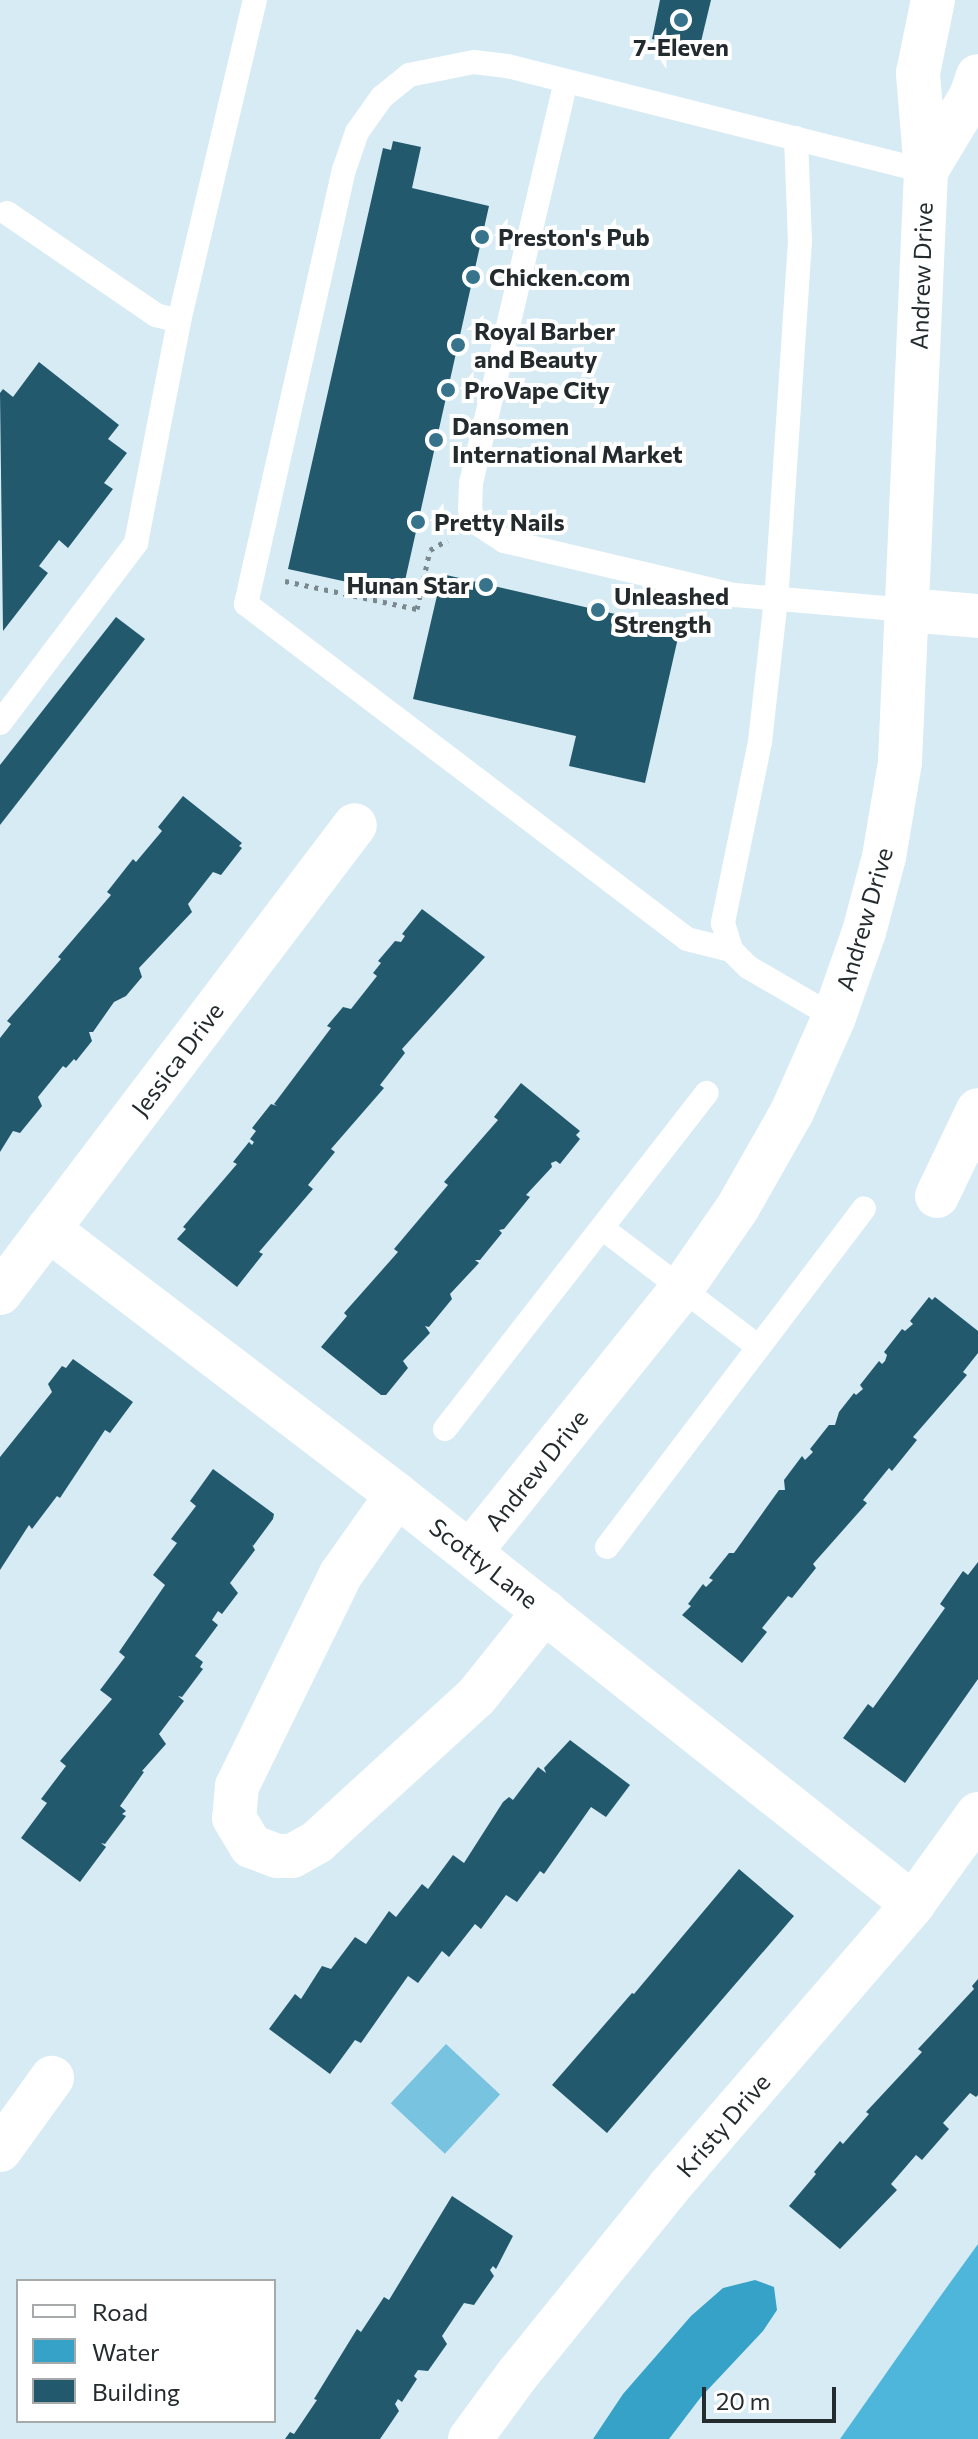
<!DOCTYPE html>
<html>
<head>
<meta charset="utf-8">
<style>
  body { margin:0 }
  #map { position:relative; width:978px; height:2439px; overflow:hidden; background:#d7ebf4; font-family:Commissioner,sans-serif }
  div>[style] { position:absolute }
  .green>* { inset:0; background:#78c3e0; transform-origin:0 0 }
  .forest>* { inset:0; background:#4eb6db }
  .water>* { inset:0; background:#37a2c7 }
  .building>* { inset:0; background:#22596d }
  .path>* { height:5px; margin-top:-2.5px; transform-origin:0; background:repeating-linear-gradient(90deg,#7b888e 0 4px,transparent 0 10px) }
  .lane>* { height:24px; margin:-12px; padding:0 12px; transform-origin:12px; border-radius:12px; background:#fff }
  .street>* { height:44px; margin:-22px; padding:0 22px; transform-origin:22px; border-radius:22px; background:#fff }
  .dots>* { width:22px; height:22px; translate:-50% -50%; box-sizing:border-box; border:4px solid #fff; border-radius:50% }
  span { translate:-50% -50%; white-space:nowrap; text-align:center; line-height:1.15; -webkit-text-stroke:8px #fff; paint-order:stroke }
  .poi-label { font-size:24px; color:#242b2e; font-weight:700 }
  .left { translate:0 -50%; text-align:left }
  .right { translate:-100% -50%; text-align:right }
  .street-label { font-size:24px; color:#242b2e }
  .legend { position:absolute; left:16px; top:2279px; width:260px; height:144px; box-sizing:border-box; background:#fff; border:2px solid #a7aaab; margin:0; padding:10px 14px; list-style:none; font-size:24px; color:#242b2e }
  .legend li { display:flex; align-items:center; gap:16px; height:40px }
  .legend b { width:40px; border:2px solid #a7aaab }
  .scale { position:absolute; left:702px; top:2387px; width:134px; height:36px; box-sizing:border-box; border:4px solid #242b2e; border-top:0; padding-left:10px; font-size:24px; line-height:28px; white-space:nowrap; color:#242b2e; -webkit-text-stroke:6px #fff; paint-order:stroke }
</style>
</head>
<body>
<div id="map">
  <div class="green">
    <i style="left:446px;top:2044px;width:74px;height:81px;rotate:43deg"></i>
  </div>
  <div class="forest">
    <i style="clip-path:polygon(978px 2244px,978px 2439px,840px 2439px,934px 2305px)"></i>
  </div>
  <div class="water">
    <i style="clip-path:polygon(755px 2280px,774px 2287px,777px 2310px,763px 2331px,701px 2397px,669px 2439px,593px 2439px,623px 2394px,691px 2316px,723px 2288px)"></i>
  </div>
  <div class="building">
    <i style="clip-path:polygon(660px 0,711px 0,699px 50px,652px 39px)"></i>
    <i style="clip-path:polygon(393px 141px,421px 147px,412px 188px,489px 206px,402px 594px,288px 569px,383px 148px,391px 150px)"></i>
    <i style="clip-path:polygon(39px 362px,119px 425px,108px 439px,127px 453px,104px 483px,113px 489px,68px 548px,59px 540px,39px 566px,48px 573px,3px 631px,0 393px,3px 389px,13px 397px)"></i>
    <i style="clip-path:polygon(442px 574px,680px 629px,645px 783px,569px 766px,576px 736px,413px 699px)"></i>
    <i style="clip-path:polygon(116px 617px,145px 639px,0 825px,0 765px)"></i>
    <i style="clip-path:polygon(183px 796px,242px 843px,239px 846px,242px 848px,221px 875px,213px 872px,188px 904px,192px 912px,139px 968px,142px 977px,126px 996px,114px 1002px,93px 1032px,89px 1032px,92px 1041px,76px 1061px,74px 1059px,66px 1068px,63px 1066px,38px 1097px,42px 1106px,20px 1133px,13px 1131px,0 1152px,0 1038px,11px 1024px,7px 1021px,61px 959px,58px 957px,111px 895px,107px 892px,133px 859px,136px 862px,162px 831px,158px 827px)"></i>
    <i style="clip-path:polygon(422px 909px,485px 957px,402px 1049px,405px 1053px,380px 1085px,384px 1088px,331px 1149px,335px 1152px,308px 1185px,313px 1189px,259px 1252px,263px 1254px,237px 1287px,177px 1239px,186px 1229px,183px 1227px,237px 1164px,233px 1162px,249px 1142px,252px 1145px,254px 1142px,250px 1139px,256px 1131px,252px 1128px,271px 1104px,277px 1106px,274px 1104px,331px 1028px,327px 1026px,343px 1007px,351px 1009px,377px 976px,373px 973px,381px 963px,378px 961px,395px 941px,401px 942px,405px 936px,402px 934px)"></i>
    <i style="clip-path:polygon(521px 1083px,580px 1131px,576px 1135px,580px 1139px,560px 1164px,556px 1161px,551px 1163px,552px 1167px,526px 1195px,530px 1197px,504px 1229px,499px 1230px,502px 1233px,480px 1260px,475px 1260px,479px 1263px,450px 1294px,452px 1299px,429px 1327px,425px 1326px,430px 1333px,403px 1361px,408px 1368px,386px 1395px,381px 1395px,321px 1347px,347px 1316px,344px 1313px,398px 1252px,394px 1249px,448px 1185px,444px 1182px,498px 1120px,494px 1117px)"></i>
    <i style="clip-path:polygon(929px 1297px,932px 1300px,935px 1297px,978px 1331px,978px 1353px,963px 1372px,967px 1375px,913px 1437px,917px 1440px,892px 1471px,889px 1468px,863px 1500px,867px 1503px,813px 1564px,816px 1568px,792px 1598px,788px 1596px,762px 1628px,767px 1632px,742px 1663px,682px 1615px,691px 1606px,688px 1604px,703px 1584px,706px 1587px,713px 1580px,709px 1578px,729px 1553px,734px 1553px,779px 1490px,785px 1490px,784px 1480px,802px 1456px,805px 1460px,813px 1452px,810px 1449px,829px 1425px,835px 1425px,839px 1412px,854px 1393px,856px 1395px,863px 1389px,860px 1385px,879px 1361px,882px 1364px,885px 1361px,887px 1355px,884px 1352px,902px 1329px,905px 1331px,913px 1324px,910px 1321px)"></i>
    <i style="clip-path:polygon(73px 1359px,133px 1402px,110px 1433px,105px 1430px,60px 1498px,57px 1496px,32px 1529px,29px 1525px,0 1570px,0 1457px,52px 1392px,48px 1384px,62px 1366px,66px 1368px)"></i>
    <i style="clip-path:polygon(213px 1469px,274px 1514px,273px 1519px,253px 1546px,251px 1543px,255px 1550px,230px 1583px,238px 1593px,222px 1614px,218px 1611px,212px 1620px,218px 1625px,195px 1656px,203px 1662px,200px 1667px,203px 1669px,182px 1697px,178px 1696px,184px 1701px,159px 1734px,166px 1744px,142px 1771px,144px 1772px,120px 1806px,126px 1811px,122px 1814px,126px 1816px,105px 1844px,101px 1843px,106px 1847px,80px 1882px,21px 1838px,47px 1803px,41px 1799px,66px 1766px,60px 1761px,112px 1699px,100px 1690px,125px 1657px,119px 1652px,165px 1585px,153px 1575px,177px 1543px,171px 1539px,196px 1506px,190px 1501px)"></i>
    <i style="clip-path:polygon(978px 1562px,978px 1679px,905px 1783px,843px 1738px,868px 1704px,873px 1708px,897px 1675px,945px 1608px,940px 1604px,963px 1571px,968px 1575px)"></i>
    <i style="clip-path:polygon(570px 1740px,630px 1785px,606px 1817px,591px 1807px,544px 1874px,540px 1871px,517px 1902px,506px 1895px,481px 1929px,475px 1924px,449px 1957px,442px 1951px,418px 1983px,408px 1976px,361px 2043px,355px 2040px,330px 2074px,269px 2029px,295px 1994px,301px 1999px,322px 1966px,331px 1969px,355px 1937px,366px 1944px,389px 1911px,396px 1917px,422px 1884px,428px 1889px,453px 1855px,464px 1863px,503px 1802px,509px 1797px,513px 1800px,538px 1767px,546px 1773px,544px 1768px)"></i>
    <i style="clip-path:polygon(739px 1869px,794px 1916px,607px 2133px,552px 2085px,632px 1993px,634px 1994px)"></i>
    <i style="clip-path:polygon(978px 1979px,978px 2095px,976px 2097px,970px 2093px,943px 2123px,949px 2129px,922px 2160px,916px 2155px,891px 2184px,897px 2190px,840px 2249px,789px 2206px,816px 2174px,814px 2172px,840px 2141px,843px 2144px,869px 2114px,866px 2112px,922px 2052px,918px 2049px,974px 1989px,972px 1986px)"></i>
    <i style="clip-path:polygon(452px 2196px,513px 2236px,496px 2269px,493px 2266px,490px 2270px,494px 2276px,474px 2305px,464px 2303px,442px 2336px,447px 2344px,428px 2371px,418px 2370px,414px 2376px,417px 2379px,402px 2402px,398px 2399px,395px 2404px,399px 2411px,380px 2439px,285px 2439px,290px 2432px,294px 2434px,317px 2400px,314px 2399px,357px 2329px,361px 2332px,384px 2297px,389px 2300px)"></i>
  </div>
  <div class="path">
    <i style="left:285px;top:581px;width:135px;rotate:12deg"></i>
    <i style="left:417px;top:609px;width:60px;rotate:-77.6deg"></i>
    <i style="left:430px;top:550px;width:20px;rotate:-30deg"></i>
  </div>
  <div class="lane">
    <i style="left:566px;top:81px;width:413px;rotate:103.3deg"></i>
    <i style="left:471px;top:483px;width:27px;rotate:92deg"></i>
    <i style="left:470px;top:510px;width:13px;rotate:67deg"></i>
    <i style="left:475px;top:522px;width:35px;rotate:33deg"></i>
    <i style="left:504px;top:541px;width:237px;rotate:13.2deg"></i>
    <i style="left:735px;top:595px;width:173px;rotate:5deg"></i>
    <i style="left:796px;top:138px;width:103px;rotate:87.8deg"></i>
    <i style="left:800px;top:241px;width:359px;rotate:93.8deg"></i>
    <i style="left:776px;top:599px;width:144px;rotate:96.4deg"></i>
    <i style="left:760px;top:742px;width:185px;rotate:101.6deg"></i>
    <i style="left:723px;top:923px;width:28px;rotate:73deg"></i>
    <i style="left:731px;top:950px;width:24px;rotate:45deg"></i>
    <i style="left:748px;top:967px;width:99px;rotate:30.2deg"></i>
    <i style="left:7px;top:213px;width:181px;rotate:34.4deg"></i>
    <i style="left:156px;top:315px;width:24px;rotate:15deg"></i>
    <i style="left:0;top:723px;width:226px;rotate:-52.9deg"></i>
    <i style="left:136px;top:543px;width:226px;rotate:-79deg"></i>
    <i style="left:179px;top:321px;width:330px;rotate:-76.7deg"></i>
    <i style="left:731px;top:950px;width:45px;rotate:-166deg"></i>
    <i style="left:687px;top:939px;width:554px;rotate:-142.78deg"></i>
    <i style="left:246px;top:604px;width:445px;rotate:-77.3deg"></i>
    <i style="left:344px;top:170px;width:40px;rotate:-71.1deg"></i>
    <i style="left:357px;top:132px;width:43px;rotate:-54.5deg"></i>
    <i style="left:382px;top:97px;width:35px;rotate:-39deg"></i>
    <i style="left:409px;top:75px;width:66px;rotate:-11.3deg"></i>
    <i style="left:474px;top:62px;width:33px;rotate:7deg"></i>
    <i style="left:507px;top:66px;width:432px;rotate:14.1deg"></i>
    <i style="left:602px;top:1228px;width:197px;rotate:37.2deg"></i>
    <i style="left:445px;top:1429px;width:426px;rotate:-52.1deg"></i>
    <i style="left:607px;top:1547px;width:425px;rotate:-52.8deg"></i>
  </div>
  <div class="street">
    <i style="left:926px;top:171px;width:87px;rotate:-59deg"></i>
    <i style="left:971px;top:96px;width:21px;rotate:-71deg"></i>
    <i style="left:907px;top:610px;width:71px;rotate:4.8deg"></i>
    <i style="left:937px;top:1196px;width:95px;rotate:-64.5deg"></i>
    <i style="left:48px;top:1229px;width:439px;rotate:37.3deg"></i>
    <i style="left:397px;top:1495px;width:658px;rotate:38.4deg"></i>
    <i style="left:0;top:1293px;width:587px;rotate:-52.82deg"></i>
    <i style="left:397px;top:1495px;width:97px;rotate:125.3deg"></i>
    <i style="left:341px;top:1574px;width:236px;rotate:116.1deg"></i>
    <i style="left:237px;top:1786px;width:32px;rotate:95deg"></i>
    <i style="left:234px;top:1818px;width:33px;rotate:59deg"></i>
    <i style="left:251px;top:1846px;width:28px;rotate:21deg"></i>
    <i style="left:277px;top:1856px;width:15px"></i>
    <i style="left:292px;top:1856px;width:29px;rotate:-29deg"></i>
    <i style="left:317px;top:1842px;width:215px;rotate:-42.4deg"></i>
    <i style="left:476px;top:1697px;width:110px;rotate:-51.3deg"></i>
    <i style="left:470px;top:1552px;width:339px;rotate:-51.2deg"></i>
    <i style="left:682px;top:1288px;width:98px;rotate:-55.3deg"></i>
    <i style="left:738px;top:1207px;width:109px;rotate:-60.4deg"></i>
    <i style="left:792px;top:1112px;width:104px;rotate:-66.1deg"></i>
    <i style="left:834px;top:1017px;width:90px;rotate:-70.6deg"></i>
    <i style="left:864px;top:932px;width:78px;rotate:-75.1deg"></i>
    <i style="left:884px;top:857px;width:96px;rotate:-80.4deg"></i>
    <i style="left:900px;top:762px;width:592px;rotate:-87.48deg"></i>
    <i style="left:926px;top:171px;width:98px;rotate:-94.7deg"></i>
    <i style="left:918px;top:73px;width:75px;rotate:-78.4deg"></i>
    <i style="left:0;top:2150px;width:89px;rotate:-54.2deg"></i>
    <i style="left:470px;top:2439px;width:79px;rotate:-53.7deg"></i>
    <i style="left:517px;top:2375px;width:242px;rotate:-51deg"></i>
    <i style="left:669px;top:2187px;width:374px;rotate:-49.2deg"></i>
    <i style="left:913px;top:1904px;width:111px;rotate:-54.2deg"></i>
  </div>
  <div class="dots">
    <i style="left:681px;top:20px;background:#37748b"></i>
    <i style="left:482px;top:237px;background:#37748b"></i>
    <i style="left:473px;top:277px;background:#37748b"></i>
    <i style="left:458px;top:345px;background:#37748b"></i>
    <i style="left:448px;top:390px;background:#37748b"></i>
    <i style="left:436px;top:440px;background:#37748b"></i>
    <i style="left:418px;top:522px;background:#37748b"></i>
    <i style="left:486px;top:585px;background:#37748b"></i>
    <i style="left:598px;top:610px;background:#37748b"></i>
  </div>
  <div class="poi-label">
    <span style="left:681px;top:47px">7-Eleven</span>
    <span class="left" style="left:498px;top:237px">Preston's Pub</span>
    <span class="left" style="left:489px;top:277px">Chicken.com</span>
    <span class="left" style="left:474px;top:345px">Royal Barber<br>and Beauty</span>
    <span class="left" style="left:464px;top:390px">ProVape City</span>
    <span class="left" style="left:452px;top:440px">Dansomen<br>International Market</span>
    <span class="left" style="left:434px;top:522px">Pretty Nails</span>
    <span class="right" style="left:470px;top:585px">Hunan Star</span>
    <span class="left" style="left:614px;top:610px">Unleashed<br>Strength</span>
  </div>
  <div class="street-label">
    <span style="left:921px;top:276px;rotate:-88deg">Andrew Drive</span>
    <span style="left:864px;top:919px;rotate:-74deg">Andrew Drive</span>
    <span style="left:177px;top:1059px;rotate:-53deg">Jessica Drive</span>
    <span style="left:536px;top:1470px;rotate:-51deg">Andrew Drive</span>
    <span style="left:484px;top:1563px;rotate:38deg">Scotty Lane</span>
    <span style="left:723px;top:2125px;rotate:-49deg">Kristy Drive</span>
  </div>
  <ul class="legend">
  <li><b style="height:10px;background:#fff"></b>Road</li>
  <li><b style="height:22px;background:#37a2c7"></b>Water</li>
  <li><b style="height:22px;background:#22596d"></b>Building</li>
  </ul>
  <div class="scale">20 m</div>
</div>
</body>
</html>
